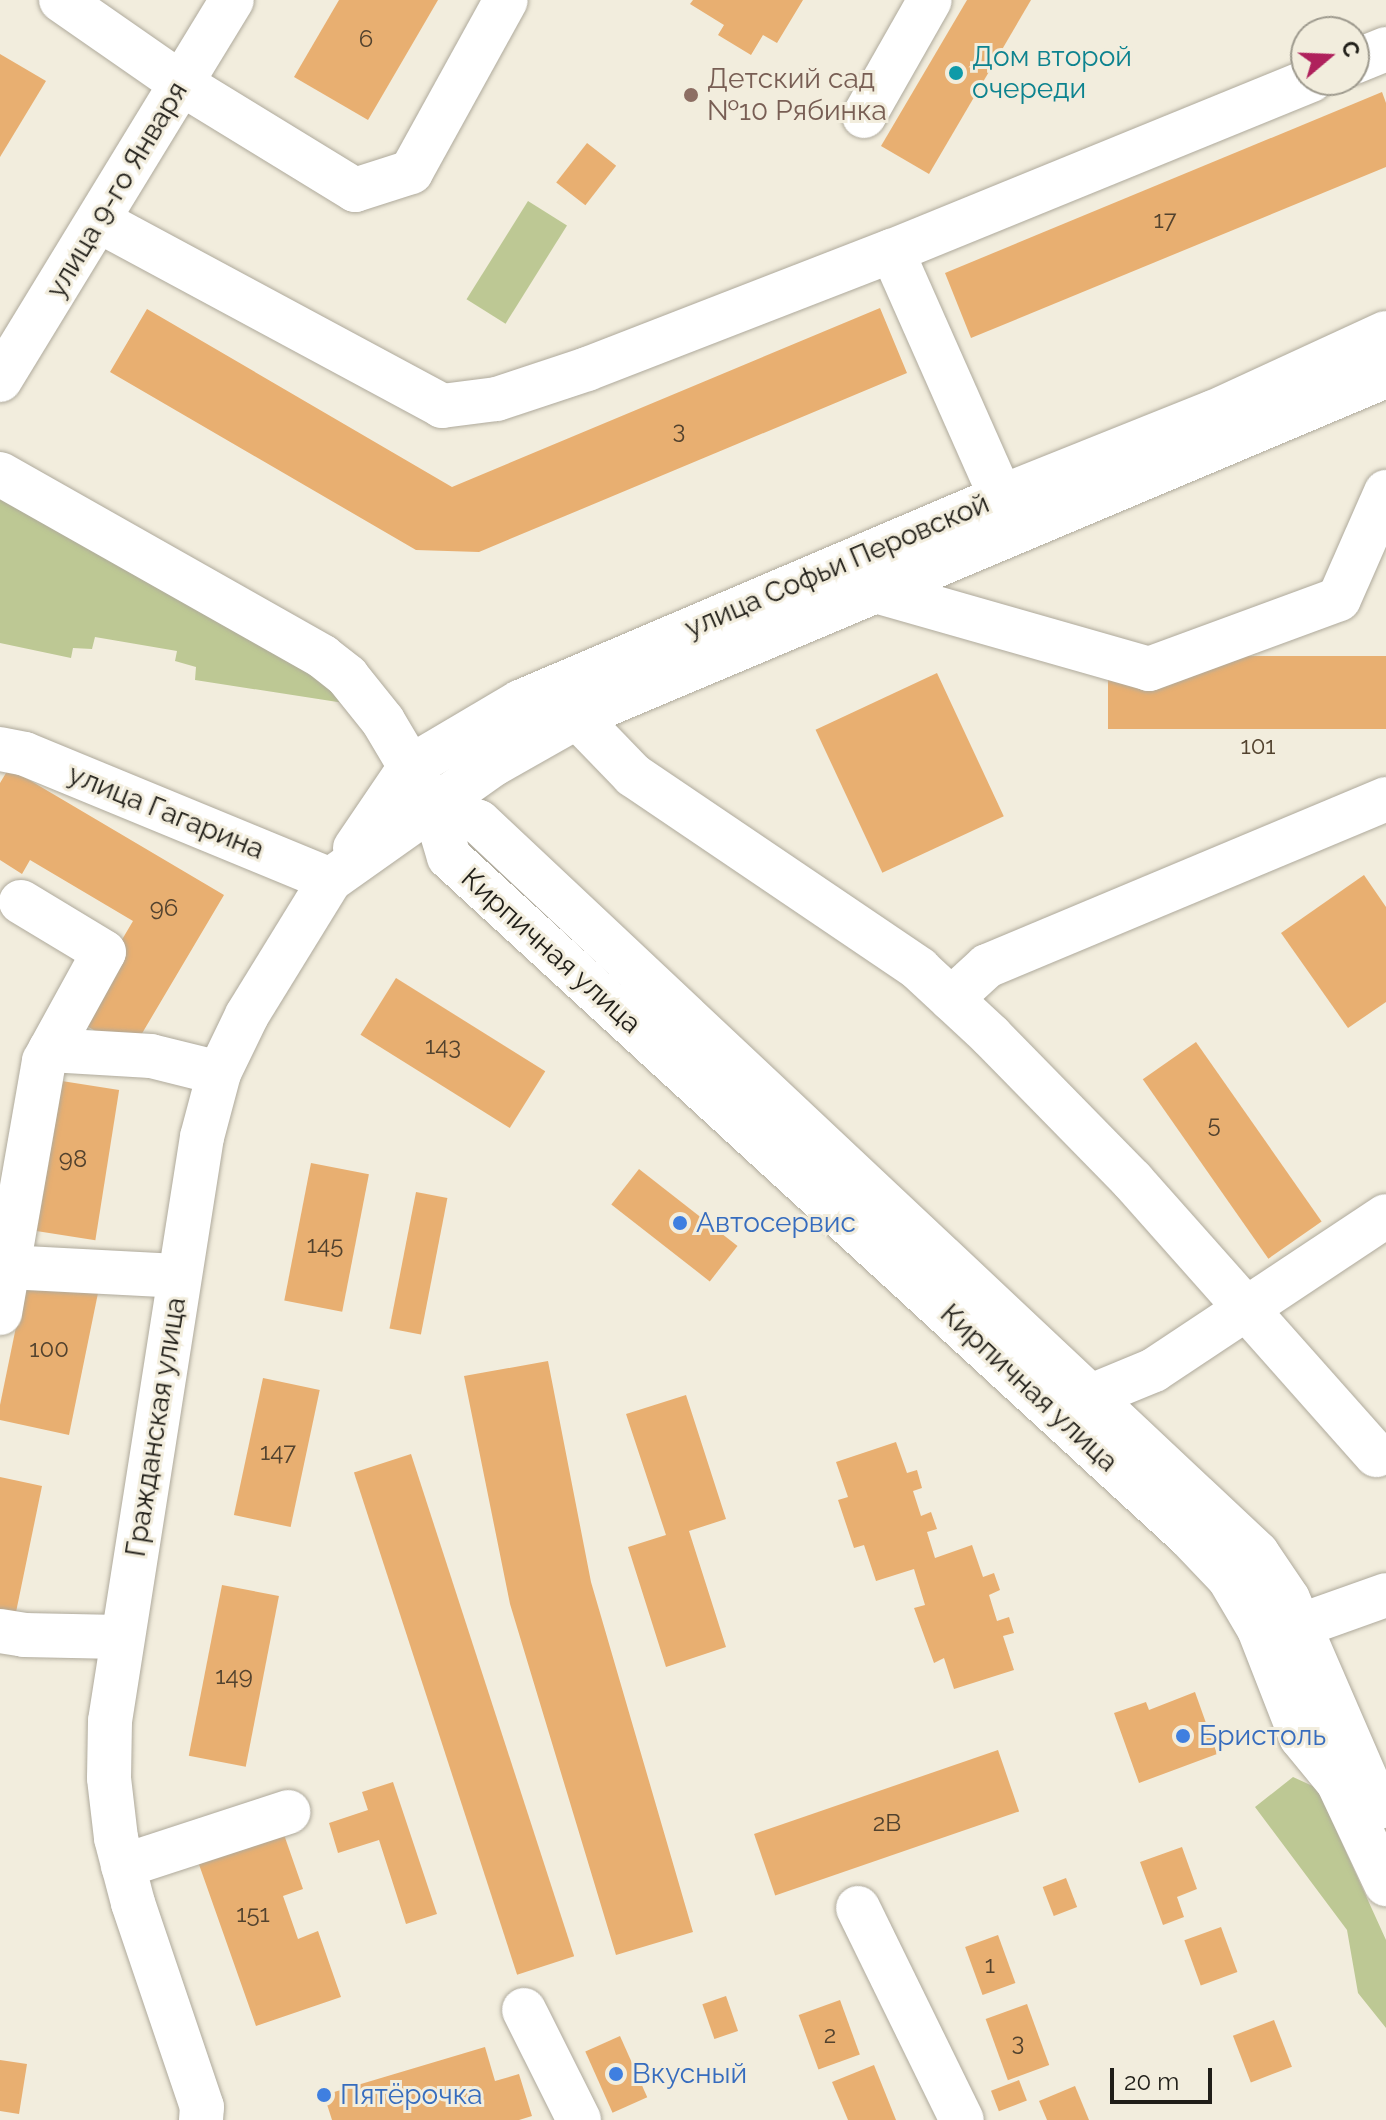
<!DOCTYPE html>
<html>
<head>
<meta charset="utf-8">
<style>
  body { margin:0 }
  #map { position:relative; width:1386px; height:2120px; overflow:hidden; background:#f2eddd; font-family:Raleway,sans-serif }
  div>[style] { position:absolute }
  .green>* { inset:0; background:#bdc894; transform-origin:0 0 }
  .building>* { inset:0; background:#e8af71; transform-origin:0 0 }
  .roads { filter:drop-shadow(0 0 2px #afaa9c) drop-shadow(0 0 2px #afaa9c) }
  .minor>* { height:44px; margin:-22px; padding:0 22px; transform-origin:22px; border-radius:22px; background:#fff }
  .dots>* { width:22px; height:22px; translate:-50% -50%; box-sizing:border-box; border:4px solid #f2eddd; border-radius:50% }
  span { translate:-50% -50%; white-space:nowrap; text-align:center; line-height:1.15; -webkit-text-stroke:6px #f2eddd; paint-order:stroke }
  .number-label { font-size:24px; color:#52422e }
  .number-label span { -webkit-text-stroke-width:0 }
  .culture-label { font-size:28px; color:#0d838f }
  .left { translate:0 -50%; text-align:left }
  .education-label { font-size:28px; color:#785e54 }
  .street-label { font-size:28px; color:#201e18 }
  .shop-label { font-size:28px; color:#366cbe }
  .north { position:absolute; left:1290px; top:16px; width:80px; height:80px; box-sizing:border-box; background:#f2eddd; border:2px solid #9e9a8e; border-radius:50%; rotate:71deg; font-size:22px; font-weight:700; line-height:32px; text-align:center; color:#201e18 }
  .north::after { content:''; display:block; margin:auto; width:28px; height:36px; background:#af215c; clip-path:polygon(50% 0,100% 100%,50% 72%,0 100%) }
  .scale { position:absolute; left:1110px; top:2068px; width:102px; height:36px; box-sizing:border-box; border:4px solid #201e18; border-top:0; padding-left:10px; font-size:24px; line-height:28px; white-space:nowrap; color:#201e18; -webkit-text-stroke:6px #f2eddd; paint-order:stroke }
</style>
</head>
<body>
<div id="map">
  <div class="green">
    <i style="left:528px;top:201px;width:46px;height:116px;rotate:32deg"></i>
    <i style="clip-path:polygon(0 493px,314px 672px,344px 703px,195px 680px,196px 667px,175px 661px,177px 651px,95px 637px,92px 649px,73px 648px,71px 658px,0 643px)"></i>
    <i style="clip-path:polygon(1293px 1777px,1317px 1788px,1386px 1940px,1386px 2028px,1358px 1993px,1347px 1930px,1255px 1807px)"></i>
  </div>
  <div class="building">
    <i style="clip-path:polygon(339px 0,438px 0,368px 120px,294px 77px)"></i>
    <i style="clip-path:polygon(693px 0,803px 0,777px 43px,763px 35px,751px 55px,718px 35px,724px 25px,690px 4px)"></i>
    <i style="clip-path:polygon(967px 0,1031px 0,929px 174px,881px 146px)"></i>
    <i style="clip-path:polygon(0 54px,46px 81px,0 157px)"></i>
    <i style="clip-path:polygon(1382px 92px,1386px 103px,1386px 167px,971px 338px,945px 273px)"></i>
    <i style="left:587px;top:143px;width:37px;height:50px;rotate:38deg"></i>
    <i style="clip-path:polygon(880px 308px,907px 373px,479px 552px,416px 550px,110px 372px,147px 309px,452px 487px)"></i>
    <i style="left:1386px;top:656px;width:73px;height:278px;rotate:90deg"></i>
    <i style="left:937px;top:673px;width:158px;height:134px;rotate:65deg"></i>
    <i style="clip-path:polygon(9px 768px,224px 895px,131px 1052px,75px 1019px,133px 921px,30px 860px,22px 874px,0 860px,0 783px)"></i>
    <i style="clip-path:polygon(1364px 875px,1386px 907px,1386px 1002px,1348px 1028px,1281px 933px)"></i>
    <i style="left:396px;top:978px;width:176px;height:67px;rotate:32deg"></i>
    <i style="left:1196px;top:1042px;width:219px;height:65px;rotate:55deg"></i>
    <i style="left:49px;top:1079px;width:71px;height:152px;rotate:9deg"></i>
    <i style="left:311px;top:1163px;width:59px;height:140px;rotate:11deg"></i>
    <i style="left:639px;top:1169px;width:125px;height:45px;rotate:38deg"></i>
    <i style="left:416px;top:1192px;width:32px;height:139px;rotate:11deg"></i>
    <i style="clip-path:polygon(26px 1278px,98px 1293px,69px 1435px,0 1420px,0 1405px)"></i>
    <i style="clip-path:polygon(548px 1361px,591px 1582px,693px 1932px,616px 1955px,510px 1604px,464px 1376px)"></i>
    <i style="left:263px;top:1378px;width:58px;height:140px;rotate:12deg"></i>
    <i style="clip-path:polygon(686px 1395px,726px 1519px,689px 1531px,726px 1647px,666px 1667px,628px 1547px,666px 1535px,626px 1414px)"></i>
    <i style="clip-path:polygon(896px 1442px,907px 1473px,917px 1470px,922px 1488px,913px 1491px,921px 1516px,931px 1512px,937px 1529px,927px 1532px,935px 1558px,972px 1545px,983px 1577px,994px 1573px,1000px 1590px,989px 1595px,997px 1621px,1009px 1617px,1014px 1633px,1003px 1636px,1014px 1670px,954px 1689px,944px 1658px,934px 1663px,914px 1608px,925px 1605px,914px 1569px,876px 1581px,864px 1545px,854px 1548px,838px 1500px,848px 1497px,836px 1462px)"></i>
    <i style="left:411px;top:1454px;width:528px;height:60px;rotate:72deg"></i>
    <i style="clip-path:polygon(0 1477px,42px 1486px,15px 1617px,0 1614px)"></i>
    <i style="left:222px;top:1585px;width:58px;height:174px;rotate:11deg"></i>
    <i style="clip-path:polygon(1195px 1692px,1217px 1754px,1139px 1783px,1114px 1713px,1146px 1702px,1149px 1710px)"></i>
    <i style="left:998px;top:1750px;width:65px;height:258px;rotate:71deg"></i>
    <i style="clip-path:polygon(393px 1782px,437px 1914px,406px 1924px,379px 1840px,338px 1853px,329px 1823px,368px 1810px,362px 1792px)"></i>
    <i style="clip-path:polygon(281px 1826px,303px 1889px,283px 1896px,298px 1939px,318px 1931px,341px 1997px,256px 2026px,196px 1856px)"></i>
    <i style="clip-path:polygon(1182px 1847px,1197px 1889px,1177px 1897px,1184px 1917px,1163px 1925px,1140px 1862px)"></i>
    <i style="left:1066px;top:1878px;width:31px;height:25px;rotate:69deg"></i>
    <i style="left:1221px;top:1927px;width:48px;height:39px;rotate:70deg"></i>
    <i style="left:998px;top:1935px;width:51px;height:35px;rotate:70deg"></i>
    <i style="left:726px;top:1996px;width:37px;height:25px;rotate:71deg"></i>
    <i style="left:840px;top:2000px;width:58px;height:44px;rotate:70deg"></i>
    <i style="left:1027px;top:2004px;width:65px;height:44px;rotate:70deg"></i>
    <i style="left:1274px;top:2020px;width:50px;height:44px;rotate:69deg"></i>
    <i style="left:620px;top:2036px;width:67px;height:38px;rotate:66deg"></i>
    <i style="clip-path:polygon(485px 2047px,495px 2081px,519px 2074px,532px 2116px,519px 2120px,332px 2120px,324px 2095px)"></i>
    <i style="clip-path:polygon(0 2060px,27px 2064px,19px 2114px,0 2111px)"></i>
    <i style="clip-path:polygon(874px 2065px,896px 2120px,848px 2120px,832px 2082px)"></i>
    <i style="left:1019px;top:2080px;width:22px;height:30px;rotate:69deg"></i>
    <i style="clip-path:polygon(1075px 2086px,1089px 2120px,1047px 2120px,1039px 2101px)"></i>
  </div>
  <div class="roads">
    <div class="minor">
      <i style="left:61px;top:0;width:147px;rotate:34.8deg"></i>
      <i style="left:182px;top:84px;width:203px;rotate:31.5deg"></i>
      <i style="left:355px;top:190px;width:59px;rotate:-17.8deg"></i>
      <i style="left:411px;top:172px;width:196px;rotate:-61.1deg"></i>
      <i style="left:1354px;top:62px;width:35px;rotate:-22deg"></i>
      <i style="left:864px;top:116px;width:133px;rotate:-60.4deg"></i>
      <i style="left:99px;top:221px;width:390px;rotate:28.3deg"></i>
      <i style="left:442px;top:406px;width:55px;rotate:-7.3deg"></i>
      <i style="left:497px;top:399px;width:95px;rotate:-18.4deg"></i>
      <i style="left:587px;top:369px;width:327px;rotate:-21.2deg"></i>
      <i style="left:892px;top:251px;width:269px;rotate:66.1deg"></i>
      <i style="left:892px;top:251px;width:453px;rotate:-22.2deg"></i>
      <i style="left:0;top:380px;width:445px;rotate:-58.6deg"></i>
      <i style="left:0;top:474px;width:371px;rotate:29.5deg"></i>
      <i style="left:323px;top:657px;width:31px;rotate:38deg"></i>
      <i style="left:347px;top:676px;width:58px;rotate:51.3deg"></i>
      <i style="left:383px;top:721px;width:100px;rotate:59.3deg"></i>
      <i style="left:434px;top:807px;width:52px;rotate:73.3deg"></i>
      <i style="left:449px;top:857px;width:1004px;rotate:42.54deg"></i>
      <i style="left:1189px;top:1536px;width:58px;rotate:46.4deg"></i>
      <i style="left:1229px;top:1578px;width:59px;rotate:59.5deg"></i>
      <i style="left:1259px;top:1629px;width:116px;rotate:68.7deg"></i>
      <i style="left:1301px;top:1737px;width:58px;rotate:50.6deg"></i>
      <i style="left:1338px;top:1782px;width:113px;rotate:64.8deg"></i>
      <i style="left:876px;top:591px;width:284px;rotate:15.9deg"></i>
      <i style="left:1149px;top:669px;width:202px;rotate:-20.2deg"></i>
      <i style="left:1339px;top:599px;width:117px;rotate:-66.3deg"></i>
      <i style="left:577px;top:717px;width:81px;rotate:46deg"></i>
      <i style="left:633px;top:775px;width:346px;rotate:34.1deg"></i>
      <i style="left:919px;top:969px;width:98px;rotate:42.9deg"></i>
      <i style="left:991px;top:1036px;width:202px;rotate:45.6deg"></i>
      <i style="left:1132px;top:1180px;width:368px;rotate:48.4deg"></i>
      <i style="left:0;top:749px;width:25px;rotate:11deg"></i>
      <i style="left:25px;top:754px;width:330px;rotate:22.4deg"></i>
      <i style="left:434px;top:807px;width:47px;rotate:18.4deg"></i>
      <i style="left:479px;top:822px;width:1068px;rotate:43.22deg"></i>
      <i style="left:1257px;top:1553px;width:55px;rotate:56deg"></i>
      <i style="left:1288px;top:1599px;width:227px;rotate:66.6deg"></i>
      <i style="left:355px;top:848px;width:98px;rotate:-55.8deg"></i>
      <i style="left:410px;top:767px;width:128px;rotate:-30.6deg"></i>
      <i style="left:520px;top:702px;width:523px;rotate:-23.08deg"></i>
      <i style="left:1001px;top:497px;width:229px;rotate:-21.8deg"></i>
      <i style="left:1214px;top:412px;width:189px;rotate:-24.7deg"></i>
      <i style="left:951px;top:999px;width:49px;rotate:-42.5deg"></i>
      <i style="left:987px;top:966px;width:433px;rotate:-22.7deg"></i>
      <i style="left:50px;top:1050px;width:101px;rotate:3.4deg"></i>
      <i style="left:151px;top:1056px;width:70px;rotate:14deg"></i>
      <i style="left:8px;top:1267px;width:171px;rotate:3deg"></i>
      <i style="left:0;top:1313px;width:256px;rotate:-80.1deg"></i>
      <i style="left:44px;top:1061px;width:124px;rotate:-61.2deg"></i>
      <i style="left:104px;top:952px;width:97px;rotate:-148.9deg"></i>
      <i style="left:1091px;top:1396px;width:68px;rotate:-22.4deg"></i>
      <i style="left:1154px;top:1370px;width:278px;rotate:-33.6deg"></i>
      <i style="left:1299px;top:1626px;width:92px;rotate:-19.6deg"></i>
      <i style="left:0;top:1631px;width:24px;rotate:9deg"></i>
      <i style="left:24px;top:1635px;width:96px;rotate:1.2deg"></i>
      <i style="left:123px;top:1866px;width:174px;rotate:-18.1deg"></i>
      <i style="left:858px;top:1908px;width:236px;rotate:63.9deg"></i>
      <i style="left:524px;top:2010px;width:123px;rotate:63.4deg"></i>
      <i style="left:201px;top:2120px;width:13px;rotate:-86deg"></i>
      <i style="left:202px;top:2107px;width:215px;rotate:-108.7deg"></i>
      <i style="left:133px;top:1903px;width:67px;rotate:-104.7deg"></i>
      <i style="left:116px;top:1838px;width:60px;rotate:-96.7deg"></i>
      <i style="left:109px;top:1778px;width:57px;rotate:-89deg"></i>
      <i style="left:110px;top:1721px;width:591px;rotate:-81.05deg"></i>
      <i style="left:202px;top:1137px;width:66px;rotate:-75.1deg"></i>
      <i style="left:219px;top:1073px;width:64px;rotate:-64.2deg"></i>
      <i style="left:247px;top:1015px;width:158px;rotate:-58.4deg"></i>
      <i style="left:330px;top:880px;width:201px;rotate:-35.3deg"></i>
      <i style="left:494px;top:764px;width:95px;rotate:-29.5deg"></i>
      <i style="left:577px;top:717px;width:878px;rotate:-22.86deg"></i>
    </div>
  </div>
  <div class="dots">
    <i style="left:956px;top:73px;background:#0f9aa8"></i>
    <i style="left:691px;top:95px;background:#8d6e63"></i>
    <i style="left:680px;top:1223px;background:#3f7fe0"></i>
    <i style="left:1183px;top:1736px;background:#3f7fe0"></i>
    <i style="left:616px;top:2074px;background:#3f7fe0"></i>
    <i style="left:324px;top:2095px;background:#3f7fe0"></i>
  </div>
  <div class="number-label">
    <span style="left:366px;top:39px">6</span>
    <span style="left:1165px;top:220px">17</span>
    <span style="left:679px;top:430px">3</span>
    <span style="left:1258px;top:746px">101</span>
    <span style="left:164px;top:908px">96</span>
    <span style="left:443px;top:1046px">143</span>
    <span style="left:1214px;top:1124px">5</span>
    <span style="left:73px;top:1159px">98</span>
    <span style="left:325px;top:1245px">145</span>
    <span style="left:49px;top:1349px">100</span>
    <span style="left:278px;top:1452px">147</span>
    <span style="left:234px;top:1676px">149</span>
    <span style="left:887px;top:1823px">2В</span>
    <span style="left:253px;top:1914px">151</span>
    <span style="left:990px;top:1965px">1</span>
    <span style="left:830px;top:2035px">2</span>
    <span style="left:1018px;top:2042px">3</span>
  </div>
  <div class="culture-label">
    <span class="left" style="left:972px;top:73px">Дом второй<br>очереди</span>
  </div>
  <div class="education-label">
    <span class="left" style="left:707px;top:95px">Детский сад<br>№10 Рябинка</span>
  </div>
  <div class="street-label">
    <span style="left:117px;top:190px;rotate:-59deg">улица 9-го Января</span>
    <span style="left:837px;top:566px;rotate:-23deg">улица Софьи Перовской</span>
    <span style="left:166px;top:812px;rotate:22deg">улица Гагарина</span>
    <span style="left:551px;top:951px;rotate:42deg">Кирпичная улица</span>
    <span style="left:1029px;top:1388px;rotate:43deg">Кирпичная улица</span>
    <span style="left:156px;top:1427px;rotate:-81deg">Гражданская улица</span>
  </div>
  <div class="shop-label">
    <span class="left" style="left:696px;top:1223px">Автосервис</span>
    <span class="left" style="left:1199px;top:1736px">Бристоль</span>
    <span class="left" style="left:632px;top:2074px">Вкусный</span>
    <span class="left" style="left:340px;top:2095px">Пятёрочка</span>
  </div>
  <div class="north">С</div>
  <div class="scale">20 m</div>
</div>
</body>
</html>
